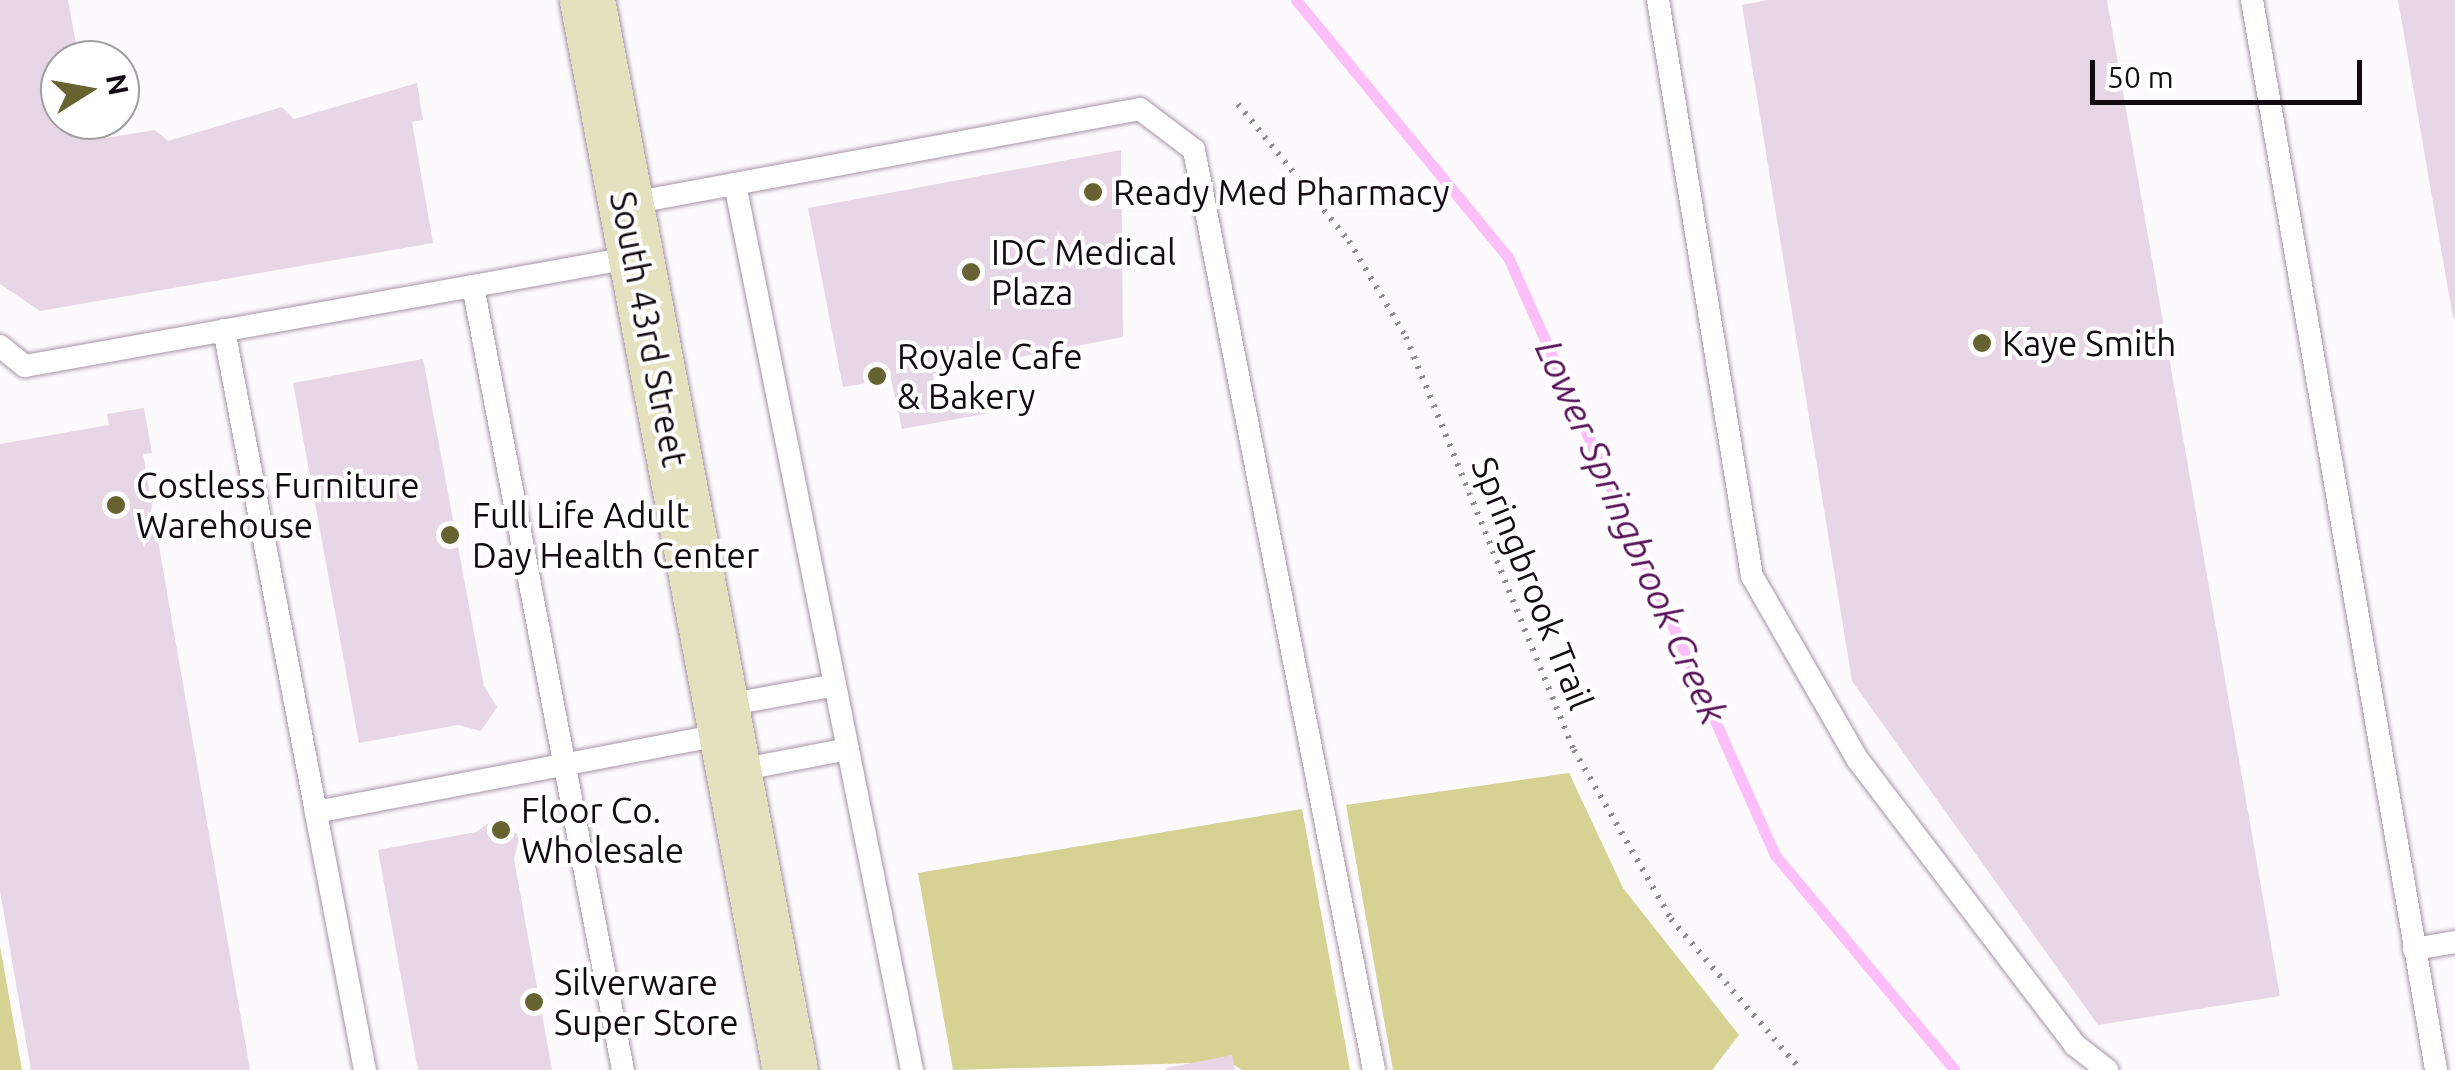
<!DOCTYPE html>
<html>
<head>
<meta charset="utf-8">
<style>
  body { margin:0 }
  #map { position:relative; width:2455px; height:1070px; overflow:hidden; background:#fdfafd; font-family:Ubuntu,sans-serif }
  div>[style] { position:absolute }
  .green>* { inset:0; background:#d5d293 }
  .stream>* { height:11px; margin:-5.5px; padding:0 5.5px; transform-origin:5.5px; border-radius:5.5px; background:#fdbffa }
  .building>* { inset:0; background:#e7d6e6 }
  .path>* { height:6px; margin-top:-3px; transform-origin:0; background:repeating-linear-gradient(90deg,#908b90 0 2.5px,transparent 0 10.5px) }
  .roads { filter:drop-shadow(0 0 2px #a595a4) drop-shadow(0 0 2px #a595a4) }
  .service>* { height:22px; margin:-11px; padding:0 11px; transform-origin:11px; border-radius:11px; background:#fff }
  .secondary>* { height:55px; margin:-27.5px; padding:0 27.5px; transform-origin:27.5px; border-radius:27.5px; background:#e3e1be }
  .dots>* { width:28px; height:28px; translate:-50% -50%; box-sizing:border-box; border:5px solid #fff; border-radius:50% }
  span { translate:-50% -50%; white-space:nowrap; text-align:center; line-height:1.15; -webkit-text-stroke:8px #fff; paint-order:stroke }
  .poi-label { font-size:35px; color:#120c12 }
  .left { translate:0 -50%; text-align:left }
  .street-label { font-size:35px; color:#120c12 }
  .water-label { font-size:38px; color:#591259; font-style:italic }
  .north { position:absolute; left:40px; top:40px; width:100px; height:100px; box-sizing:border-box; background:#fff; border:2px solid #a09ea0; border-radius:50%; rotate:79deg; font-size:28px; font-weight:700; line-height:40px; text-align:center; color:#120c12 }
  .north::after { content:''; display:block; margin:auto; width:35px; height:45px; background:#666330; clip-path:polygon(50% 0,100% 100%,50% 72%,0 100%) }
  .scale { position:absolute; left:2090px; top:60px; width:272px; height:45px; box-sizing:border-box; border:5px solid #120c12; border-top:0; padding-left:12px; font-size:30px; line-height:35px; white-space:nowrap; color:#120c12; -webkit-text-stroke:8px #fff; paint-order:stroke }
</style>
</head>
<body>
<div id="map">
  <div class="green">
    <i style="clip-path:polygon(1569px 773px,1623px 888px,1739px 1035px,1712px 1070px,1393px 1070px,1346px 805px)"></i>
    <i style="clip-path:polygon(1302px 809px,1350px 1070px,1242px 1070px,1229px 1062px,953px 1070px,918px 873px)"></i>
    <i style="clip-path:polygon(0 946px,22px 1070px,0 1070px)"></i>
  </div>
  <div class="stream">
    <i style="left:1296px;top:0;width:333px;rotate:50.5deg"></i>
    <i style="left:1508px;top:257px;width:655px;rotate:65.94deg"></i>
    <i style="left:1775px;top:855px;width:280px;rotate:50.1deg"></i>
  </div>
  <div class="building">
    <i style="clip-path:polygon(0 0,68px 0,79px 60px,60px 60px,60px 120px,89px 120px,93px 140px,155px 130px,168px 141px,282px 107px,294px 119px,417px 83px,423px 120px,412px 122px,433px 243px,40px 311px,0 284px)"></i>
    <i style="clip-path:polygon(1768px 0,2107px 0,2280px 996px,2098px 1025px,1852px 681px,1742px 5px)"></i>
    <i style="clip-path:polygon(2398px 0,2455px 0,2455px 318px,2453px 318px)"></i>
    <i style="clip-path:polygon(1121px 150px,1123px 337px,933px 374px,938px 404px,992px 394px,995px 412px,902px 429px,891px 379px,843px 387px,808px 208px)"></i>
    <i style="clip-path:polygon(423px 359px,484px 686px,497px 707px,481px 731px,458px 725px,359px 743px,293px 383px)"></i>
    <i style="clip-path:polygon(144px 408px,152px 453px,143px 454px,250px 1070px,31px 1070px,0 891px,0 444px,109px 425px,107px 414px)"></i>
    <i style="clip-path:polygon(496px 818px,520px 836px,514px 859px,552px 1070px,418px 1070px,378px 850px,476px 832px)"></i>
    <i style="clip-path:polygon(1232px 1055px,1235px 1070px,1166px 1070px,1166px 1068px)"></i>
  </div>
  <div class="path">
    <i style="left:1238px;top:104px;width:176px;rotate:51deg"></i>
    <i style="left:1349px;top:241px;width:112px;rotate:59.3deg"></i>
    <i style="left:1406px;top:337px;width:446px;rotate:67.9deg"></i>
    <i style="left:1574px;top:750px;width:195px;rotate:60.1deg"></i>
    <i style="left:1671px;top:919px;width:199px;rotate:49.3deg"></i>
  </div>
  <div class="roads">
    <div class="service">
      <i style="left:1658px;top:0;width:584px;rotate:80.73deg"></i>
      <i style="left:1752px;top:576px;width:212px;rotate:60.1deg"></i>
      <i style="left:1858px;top:760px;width:358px;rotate:52.7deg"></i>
      <i style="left:2075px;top:1045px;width:41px;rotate:38deg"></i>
      <i style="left:2252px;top:0;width:1086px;rotate:80.24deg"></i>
      <i style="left:735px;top:184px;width:904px;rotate:78.7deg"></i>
      <i style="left:626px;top:204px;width:523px;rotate:-10.47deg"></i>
      <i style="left:1140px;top:109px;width:68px;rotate:37.2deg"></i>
      <i style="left:1194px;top:150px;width:937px;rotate:78.93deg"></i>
      <i style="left:473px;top:286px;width:798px;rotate:79.17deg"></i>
      <i style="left:224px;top:330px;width:491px;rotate:79.2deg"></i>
      <i style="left:0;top:346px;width:32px;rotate:39deg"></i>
      <i style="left:25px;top:366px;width:620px;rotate:-10.13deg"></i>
      <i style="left:721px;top:706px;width:116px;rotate:-10.4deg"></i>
      <i style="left:734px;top:771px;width:116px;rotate:-10.9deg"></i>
      <i style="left:2414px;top:949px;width:42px;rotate:-9.7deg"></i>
      <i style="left:365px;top:1070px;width:263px;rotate:-100.8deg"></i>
      <i style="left:316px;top:812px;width:417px;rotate:-10.8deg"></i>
    </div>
    <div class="secondary">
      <i style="left:587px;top:0;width:1089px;rotate:79.26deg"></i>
    </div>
  </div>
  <div class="dots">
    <i style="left:1093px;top:192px;background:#666330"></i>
    <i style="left:971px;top:272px;background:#666330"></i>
    <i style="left:1982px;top:343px;background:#666330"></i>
    <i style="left:877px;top:376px;background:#666330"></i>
    <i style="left:116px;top:505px;background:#666330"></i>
    <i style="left:450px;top:535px;background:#666330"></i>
    <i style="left:501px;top:830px;background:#666330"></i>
    <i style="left:534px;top:1002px;background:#666330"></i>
  </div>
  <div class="poi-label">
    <span class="left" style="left:1113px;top:192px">Ready Med Pharmacy</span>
    <span class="left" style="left:991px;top:272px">IDC Medical<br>Plaza</span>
    <span class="left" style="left:2002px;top:343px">Kaye Smith</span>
    <span class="left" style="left:897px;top:376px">Royale Cafe<br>&amp; Bakery</span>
    <span class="left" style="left:136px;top:505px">Costless Furniture<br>Warehouse</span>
    <span class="left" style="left:472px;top:535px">Full Life Adult<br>Day Health Center</span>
    <span class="left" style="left:521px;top:830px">Floor Co.<br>Wholesale</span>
    <span class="left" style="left:554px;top:1002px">Silverware<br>Super Store</span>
  </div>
  <div class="street-label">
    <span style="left:649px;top:329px;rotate:79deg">South 43rd Street</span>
    <span style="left:1533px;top:583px;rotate:68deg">Springbrook Trail</span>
  </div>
  <div class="water-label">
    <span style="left:1631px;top:532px;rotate:66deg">Lower Springbrook Creek</span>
  </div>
  <div class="north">N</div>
  <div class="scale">50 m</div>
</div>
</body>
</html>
